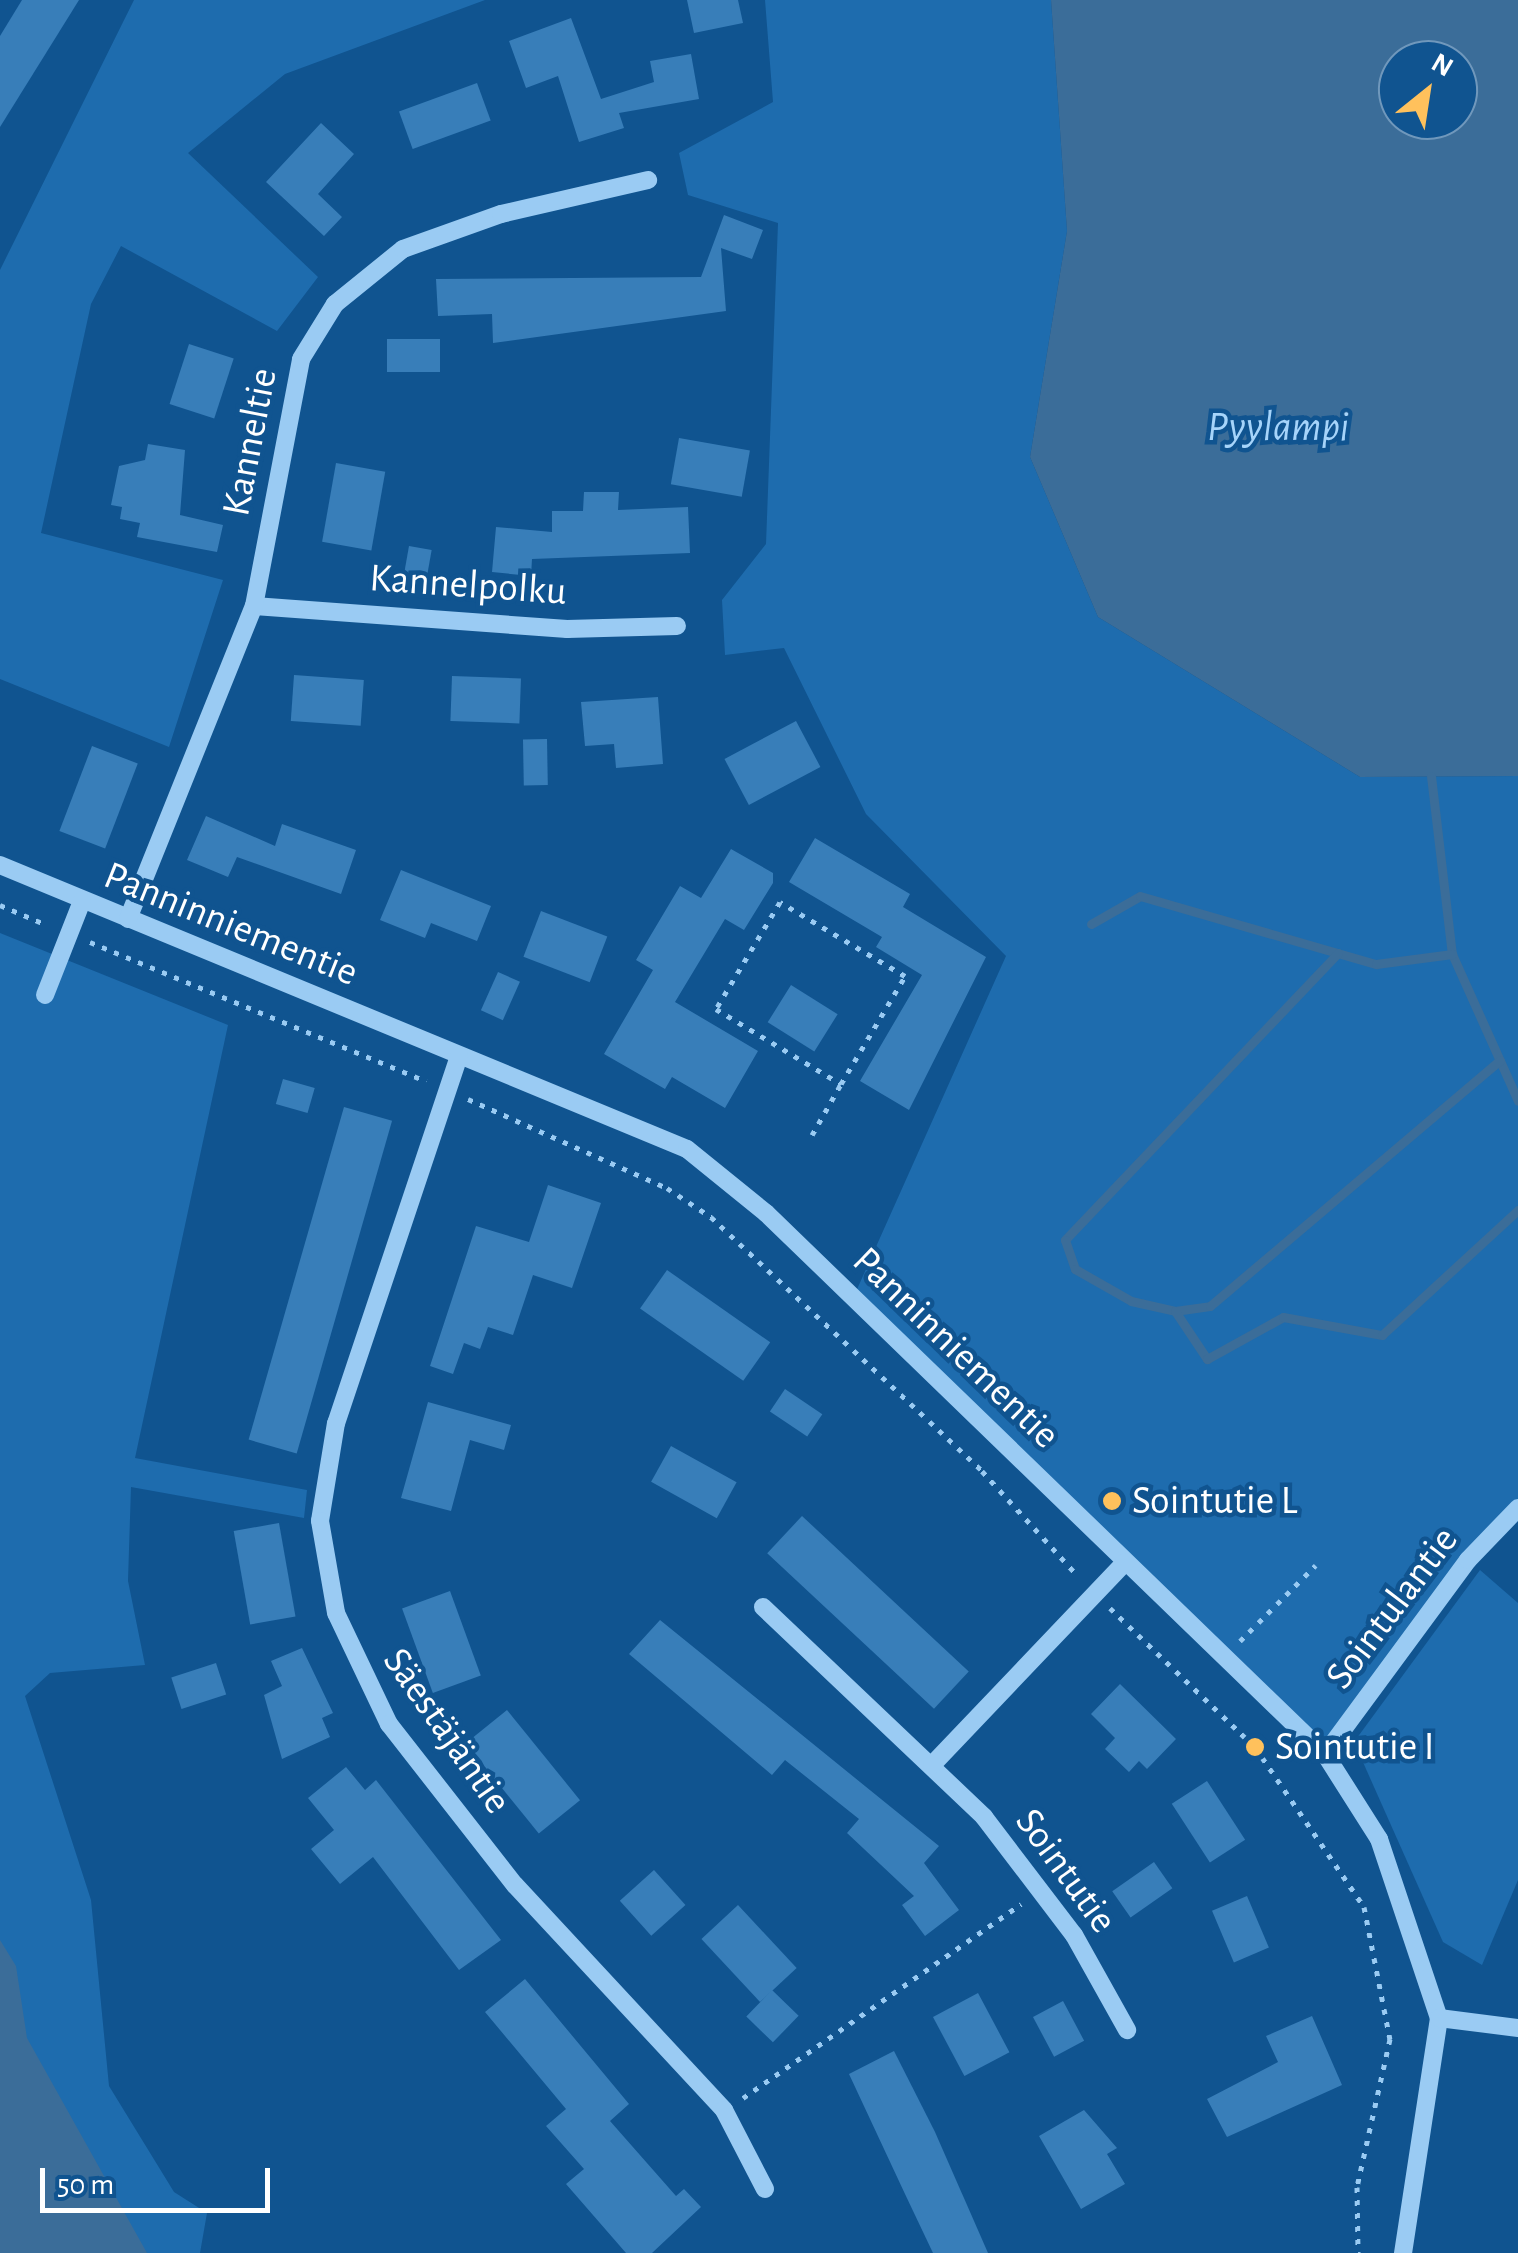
<!DOCTYPE html>
<html>
<head>
<meta charset="utf-8">
<style>
  body { margin:0 }
  #map { position:relative; width:1518px; height:2253px; overflow:hidden; background:#105490; font-family:"Alegreya Sans",sans-serif }
  div>[style] { position:absolute }
  .green>* { inset:0; background:#1e6cae }
  .water>* { inset:0; background:#3b6d99 }
  .stream>* { height:9px; margin:-4.5px; padding:0 4.5px; transform-origin:4.5px; border-radius:4.5px; background:#3b6d99 }
  .building>* { inset:0; background:#387eb9; transform-origin:0 0 }
  .path>* { height:5px; margin-top:-2.5px; transform-origin:0; background:repeating-linear-gradient(90deg,#9acbf3 0 5px,transparent 0 13px) }
  .minor>* { height:18px; margin:-9px; padding:0 9px; transform-origin:9px; border-radius:9px; background:#9acbf3 }
  .dots>* { width:28px; height:28px; translate:-50% -50%; box-sizing:border-box; border:5px solid #105490; border-radius:50% }
  span { translate:-50% -50%; white-space:nowrap; text-align:center; line-height:1.15; -webkit-text-stroke:9px #105490; paint-order:stroke }
  .street-label { font-size:40px; color:#fff }
  .poi-label { font-size:40px; color:#fff }
  .left { translate:0 -50%; text-align:left }
  .water-label { font-size:42px; color:#a6d4fa; font-style:italic }
  .north { position:absolute; left:1378px; top:40px; width:100px; height:100px; box-sizing:border-box; background:#105490; border:2px solid #7098bc; border-radius:50%; rotate:30deg; font-size:28px; font-weight:700; line-height:40px; text-align:center; color:#fff }
  .north::after { content:''; display:block; margin:auto; width:35px; height:45px; background:#ffc15c; clip-path:polygon(50% 0,100% 100%,50% 72%,0 100%) }
  .scale { position:absolute; left:40px; top:2168px; width:230px; height:45px; box-sizing:border-box; border:5px solid #fff; border-top:0; padding-left:12px; font-size:30px; line-height:35px; white-space:nowrap; color:#fff; -webkit-text-stroke:8px #105490; paint-order:stroke }
</style>
</head>
<body>
<div id="map">
  <div class="green">
    <i style="clip-path:polygon(134px 0,485px 0,285px 74px,188px 153px,318px 277px,277px 331px,121px 246px,91px 304px,41px 533px,223px 580px,169px 747px,0 679px,0 270px)"></i>
    <i style="clip-path:polygon(765px 0,1051px 0,1067px 231px,1030px 457px,1098px 617px,1360px 777px,1518px 776px,1518px 1508px,1325px 1754px,854px 1296px,1006px 956px,866px 814px,784px 648px,725px 655px,722px 600px,766px 544px,778px 223px,688px 195px,679px 153px,773px 102px)"></i>
    <i style="clip-path:polygon(0 933px,228px 1025px,135px 1458px,307px 1490px,304px 1518px,131px 1487px,128px 1581px,145px 1665px,50px 1673px,25px 1696px,91px 1900px,109px 2086px,174px 2192px,207px 2213px,200px 2253px,0 2253px)"></i>
    <i style="clip-path:polygon(1480px 1570px,1518px 1603px,1518px 1880px,1482px 1965px,1443px 1942px,1354px 1742px)"></i>
  </div>
  <div class="water">
    <i style="clip-path:polygon(evenodd,1051px 0,1518px 0,1518px 776px,1360px 777px,1098px 617px,1030px 457px,1067px 231px,1051px 0,1458px 60px,1458px 120px,1398px 120px,1398px 60px,1458px 60px)"></i>
    <i style="clip-path:polygon(0 1940px,16px 1966px,27px 2038px,147px 2253px,0 2253px)"></i>
  </div>
  <div class="stream">
    <i style="left:1431px;top:776px;width:179px;rotate:83.3deg"></i>
    <i style="left:1452px;top:954px;width:161px;rotate:65.8deg"></i>
    <i style="left:1091px;top:924px;width:56px;rotate:-29.7deg"></i>
    <i style="left:1140px;top:896px;width:246px;rotate:16.1deg"></i>
    <i style="left:1376px;top:964px;width:77px;rotate:-7.5deg"></i>
    <i style="left:1338px;top:953px;width:396px;rotate:133.6deg"></i>
    <i style="left:1065px;top:1240px;width:31px;rotate:71deg"></i>
    <i style="left:1075px;top:1269px;width:64px;rotate:29.7deg"></i>
    <i style="left:1131px;top:1301px;width:45px;rotate:12.8deg"></i>
    <i style="left:1175px;top:1311px;width:35px;rotate:-8deg"></i>
    <i style="left:1210px;top:1306px;width:380px;rotate:-40.3deg"></i>
    <i style="left:1175px;top:1311px;width:58px;rotate:56.3deg"></i>
    <i style="left:1207px;top:1359px;width:87px;rotate:-28.9deg"></i>
    <i style="left:1283px;top:1317px;width:101px;rotate:10.3deg"></i>
    <i style="left:1382px;top:1335px;width:185px;rotate:-42.6deg"></i>
  </div>
  <div class="building">
    <i style="clip-path:polygon(22px 0,79px 0,0 127px,0 36px)"></i>
    <i style="clip-path:polygon(687px 0,738px 0,743px 23px,694px 33px)"></i>
    <i style="clip-path:polygon(571px 18px,601px 99px,654px 82px,650px 61px,691px 54px,699px 99px,619px 113px,624px 128px,579px 142px,558px 76px,526px 88px,509px 41px)"></i>
    <i style="left:477px;top:83px;width:40px;height:83px;rotate:70deg"></i>
    <i style="clip-path:polygon(321px 123px,354px 154px,318px 194px,342px 217px,324px 236px,266px 182px)"></i>
    <i style="clip-path:polygon(724px 215px,763px 230px,752px 259px,721px 248px,726px 311px,493px 343px,492px 314px,438px 316px,436px 279px,701px 277px)"></i>
    <i style="left:440px;top:339px;width:33px;height:53px;rotate:90deg"></i>
    <i style="left:189px;top:344px;width:47px;height:63px;rotate:18deg"></i>
    <i style="left:679px;top:438px;width:72px;height:47px;rotate:10deg"></i>
    <i style="clip-path:polygon(148px 444px,185px 450px,180px 515px,223px 525px,217px 552px,137px 537px,140px 523px,120px 519px,122px 507px,111px 505px,119px 466px,145px 460px)"></i>
    <i style="left:336px;top:463px;width:50px;height:80px;rotate:10deg"></i>
    <i style="clip-path:polygon(584px 492px,619px 492px,618px 510px,688px 507px,690px 553px,532px 559px,531px 576px,492px 572px,496px 527px,552px 532px,552px 511px,583px 511px)"></i>
    <i style="left:409px;top:546px;width:23px;height:28px;rotate:10deg"></i>
    <i style="left:294px;top:675px;width:70px;height:46px;rotate:4deg"></i>
    <i style="left:452px;top:676px;width:69px;height:45px;rotate:2deg"></i>
    <i style="clip-path:polygon(658px 697px,663px 764px,616px 768px,614px 744px,585px 746px,581px 702px)"></i>
    <i style="left:796px;top:721px;width:52px;height:81px;rotate:62deg"></i>
    <i style="left:547px;top:739px;width:46px;height:24px;rotate:89deg"></i>
    <i style="left:92px;top:746px;width:49px;height:91px;rotate:21deg"></i>
    <i style="clip-path:polygon(206px 816px,275px 846px,282px 824px,356px 850px,341px 894px,237px 857px,228px 877px,187px 860px)"></i>
    <i style="clip-path:polygon(815px 838px,910px 894px,903px 907px,986px 957px,909px 1110px,860px 1081px,922px 975px,876px 947px,882px 937px,789px 882px)"></i>
    <i style="clip-path:polygon(731px 849px,773px 873px,773px 883px,744px 930px,725px 919px,675px 1002px,758px 1051px,725px 1108px,672px 1077px,665px 1089px,604px 1054px,653px 970px,636px 960px,680px 886px,701px 898px)"></i>
    <i style="clip-path:polygon(401px 870px,491px 906px,477px 941px,431px 923px,425px 938px,380px 920px)"></i>
    <i style="left:541px;top:911px;width:71px;height:49px;rotate:21deg"></i>
    <i style="left:498px;top:972px;width:24px;height:42px;rotate:24deg"></i>
    <i style="left:791px;top:985px;width:55px;height:44px;rotate:32deg"></i>
    <i style="left:283px;top:1079px;width:33px;height:26px;rotate:16deg"></i>
    <i style="left:344px;top:1107px;width:50px;height:346px;rotate:16deg"></i>
    <i style="clip-path:polygon(548px 1185px,601px 1203px,572px 1288px,533px 1275px,513px 1335px,488px 1327px,480px 1349px,464px 1343px,453px 1374px,430px 1366px,476px 1226px,529px 1242px)"></i>
    <i style="left:667px;top:1270px;width:126px;height:47px;rotate:35deg"></i>
    <i style="left:785px;top:1389px;width:45px;height:27px;rotate:34deg"></i>
    <i style="clip-path:polygon(428px 1402px,511px 1425px,504px 1450px,470px 1440px,451px 1511px,401px 1498px)"></i>
    <i style="left:671px;top:1446px;width:75px;height:41px;rotate:29deg"></i>
    <i style="left:802px;top:1516px;width:228px;height:51px;rotate:43deg"></i>
    <i style="left:279px;top:1523px;width:95px;height:46px;rotate:80deg"></i>
    <i style="left:450px;top:1591px;width:90px;height:51px;rotate:70deg"></i>
    <i style="clip-path:polygon(660px 1620px,939px 1846px,924px 1863px,959px 1910px,925px 1936px,902px 1905px,914px 1896px,847px 1833px,859px 1819px,785px 1760px,772px 1775px,629px 1654px)"></i>
    <i style="clip-path:polygon(302px 1648px,333px 1713px,322px 1718px,330px 1737px,282px 1759px,264px 1695px,282px 1686px,271px 1661px)"></i>
    <i style="left:216px;top:1663px;width:33px;height:47px;rotate:72deg"></i>
    <i style="clip-path:polygon(1120px 1684px,1176px 1739px,1147px 1769px,1139px 1761px,1129px 1772px,1105px 1749px,1115px 1738px,1091px 1714px)"></i>
    <i style="left:507px;top:1710px;width:116px;height:53px;rotate:51deg"></i>
    <i style="clip-path:polygon(346px 1767px,365px 1790px,376px 1780px,501px 1940px,459px 1970px,373px 1857px,340px 1884px,311px 1849px,334px 1830px,308px 1798px)"></i>
    <i style="left:1207px;top:1781px;width:70px;height:42px;rotate:57deg"></i>
    <i style="left:1154px;top:1862px;width:32px;height:51px;rotate:55deg"></i>
    <i style="left:654px;top:1870px;width:47px;height:46px;rotate:48deg"></i>
    <i style="left:1247px;top:1896px;width:56px;height:38px;rotate:67deg"></i>
    <i style="left:738px;top:1905px;width:86px;height:50px;rotate:47deg"></i>
    <i style="clip-path:polygon(525px 1979px,629px 2104px,610px 2121px,676px 2196px,684px 2189px,701px 2207px,652px 2253px,626px 2253px,566px 2184px,584px 2169px,546px 2126px,566px 2109px,485px 2012px)"></i>
    <i style="left:772px;top:1990px;width:37px;height:37px;rotate:44deg"></i>
    <i style="left:978px;top:1993px;width:67px;height:51px;rotate:62deg"></i>
    <i style="left:1063px;top:2001px;width:45px;height:34px;rotate:62deg"></i>
    <i style="clip-path:polygon(1312px 2016px,1342px 2085px,1227px 2137px,1207px 2099px,1278px 2062px,1266px 2036px)"></i>
    <i style="clip-path:polygon(894px 2051px,935px 2132px,988px 2253px,933px 2253px,905px 2194px,849px 2074px)"></i>
    <i style="clip-path:polygon(1084px 2110px,1117px 2148px,1107px 2154px,1125px 2184px,1081px 2209px,1039px 2136px)"></i>
  </div>
  <div class="path">
    <i style="left:0;top:905px;width:51px;rotate:23.1deg"></i>
    <i style="left:90px;top:942px;width:364px;rotate:22.5deg"></i>
    <i style="left:468px;top:1099px;width:218px;rotate:24.1deg"></i>
    <i style="left:667px;top:1188px;width:53px;rotate:33.4deg"></i>
    <i style="left:711px;top:1217px;width:371px;rotate:43.1deg"></i>
    <i style="left:982px;top:1471px;width:142px;rotate:47.6deg"></i>
    <i style="left:812px;top:1135px;width:59px;rotate:-60.4deg"></i>
    <i style="left:841px;top:1084px;width:126px;rotate:-59.3deg"></i>
    <i style="left:905px;top:976px;width:145px;rotate:-149.4deg"></i>
    <i style="left:780px;top:902px;width:125px;rotate:120.9deg"></i>
    <i style="left:716px;top:1009px;width:146px;rotate:31deg"></i>
    <i style="left:1110px;top:1608px;width:201px;rotate:43.8deg"></i>
    <i style="left:1255px;top:1747px;width:194px;rotate:55.7deg"></i>
    <i style="left:1364px;top:1907px;width:135px;rotate:78.9deg"></i>
    <i style="left:1390px;top:2039px;width:152px;rotate:102.6deg"></i>
    <i style="left:1357px;top:2187px;width:66px;rotate:89.1deg"></i>
    <i style="left:1240px;top:1641px;width:107px;rotate:-45deg"></i>
    <i style="left:743px;top:2098px;width:339px;rotate:-34.9deg"></i>
  </div>
  <div class="minor">
    <i style="left:254px;top:606px;width:314px;rotate:4.2deg"></i>
    <i style="left:567px;top:629px;width:110px;rotate:-1.6deg"></i>
    <i style="left:0;top:865px;width:743px;rotate:22.46deg"></i>
    <i style="left:687px;top:1149px;width:102px;rotate:39deg"></i>
    <i style="left:766px;top:1213px;width:778px;rotate:44.06deg"></i>
    <i style="left:1325px;top:1754px;width:101px;rotate:57.6deg"></i>
    <i style="left:1379px;top:1839px;width:189px;rotate:71.5deg"></i>
    <i style="left:1439px;top:2018px;width:238px;rotate:98.7deg"></i>
    <i style="left:128px;top:919px;width:337px;rotate:-68.1deg"></i>
    <i style="left:254px;top:606px;width:251px;rotate:-79.2deg"></i>
    <i style="left:301px;top:359px;width:65px;rotate:-58.3deg"></i>
    <i style="left:335px;top:304px;width:87px;rotate:-39deg"></i>
    <i style="left:403px;top:249px;width:104px;rotate:-19.7deg"></i>
    <i style="left:501px;top:214px;width:151px;rotate:-13deg"></i>
    <i style="left:45px;top:995px;width:101px;rotate:-68.5deg"></i>
    <i style="left:459px;top:1056px;width:387px;rotate:108.5deg"></i>
    <i style="left:336px;top:1423px;width:99px;rotate:99.3deg"></i>
    <i style="left:320px;top:1521px;width:93px;rotate:80.1deg"></i>
    <i style="left:336px;top:1613px;width:123px;rotate:64.5deg"></i>
    <i style="left:389px;top:1724px;width:204px;rotate:52deg"></i>
    <i style="left:515px;top:1885px;width:307px;rotate:47.1deg"></i>
    <i style="left:724px;top:2110px;width:89px;rotate:62.6deg"></i>
    <i style="left:763px;top:1607px;width:305px;rotate:43.5deg"></i>
    <i style="left:984px;top:1817px;width:148px;rotate:52.7deg"></i>
    <i style="left:1074px;top:1935px;width:109px;rotate:60.8deg"></i>
    <i style="left:1325px;top:1754px;width:241px;rotate:-53.6deg"></i>
    <i style="left:1468px;top:1560px;width:72px;rotate:-46.1deg"></i>
    <i style="left:932px;top:1765px;width:280px;rotate:-46.4deg"></i>
    <i style="left:1439px;top:2018px;width:80px;rotate:7.2deg"></i>
  </div>
  <div class="dots">
    <i style="left:1112px;top:1501px;background:#ffc15c"></i>
    <i style="left:1255px;top:1747px;background:#ffc15c"></i>
  </div>
  <div class="street-label">
    <span style="left:250px;top:442px;rotate:-79deg">Kanneltie</span>
    <span style="left:468px;top:585px;rotate:4deg">Kannelpolku</span>
    <span style="left:231px;top:924px;rotate:22deg">Panninniementie</span>
    <span style="left:956px;top:1348px;rotate:44deg">Panninniementie</span>
    <span style="left:1392px;top:1608px;rotate:-53deg">Sointulantie</span>
    <span style="left:447px;top:1731px;rotate:55deg">Säestäjäntie</span>
    <span style="left:1066px;top:1871px;rotate:54deg">Sointutie</span>
  </div>
  <div class="poi-label">
    <span class="left" style="left:1132px;top:1501px">Sointutie L</span>
    <span class="left" style="left:1275px;top:1747px">Sointutie I</span>
  </div>
  <div class="water-label">
    <span style="left:1278px;top:427px">Pyylampi</span>
  </div>
  <div class="north">N</div>
  <div class="scale">50 m</div>
</div>
</body>
</html>
